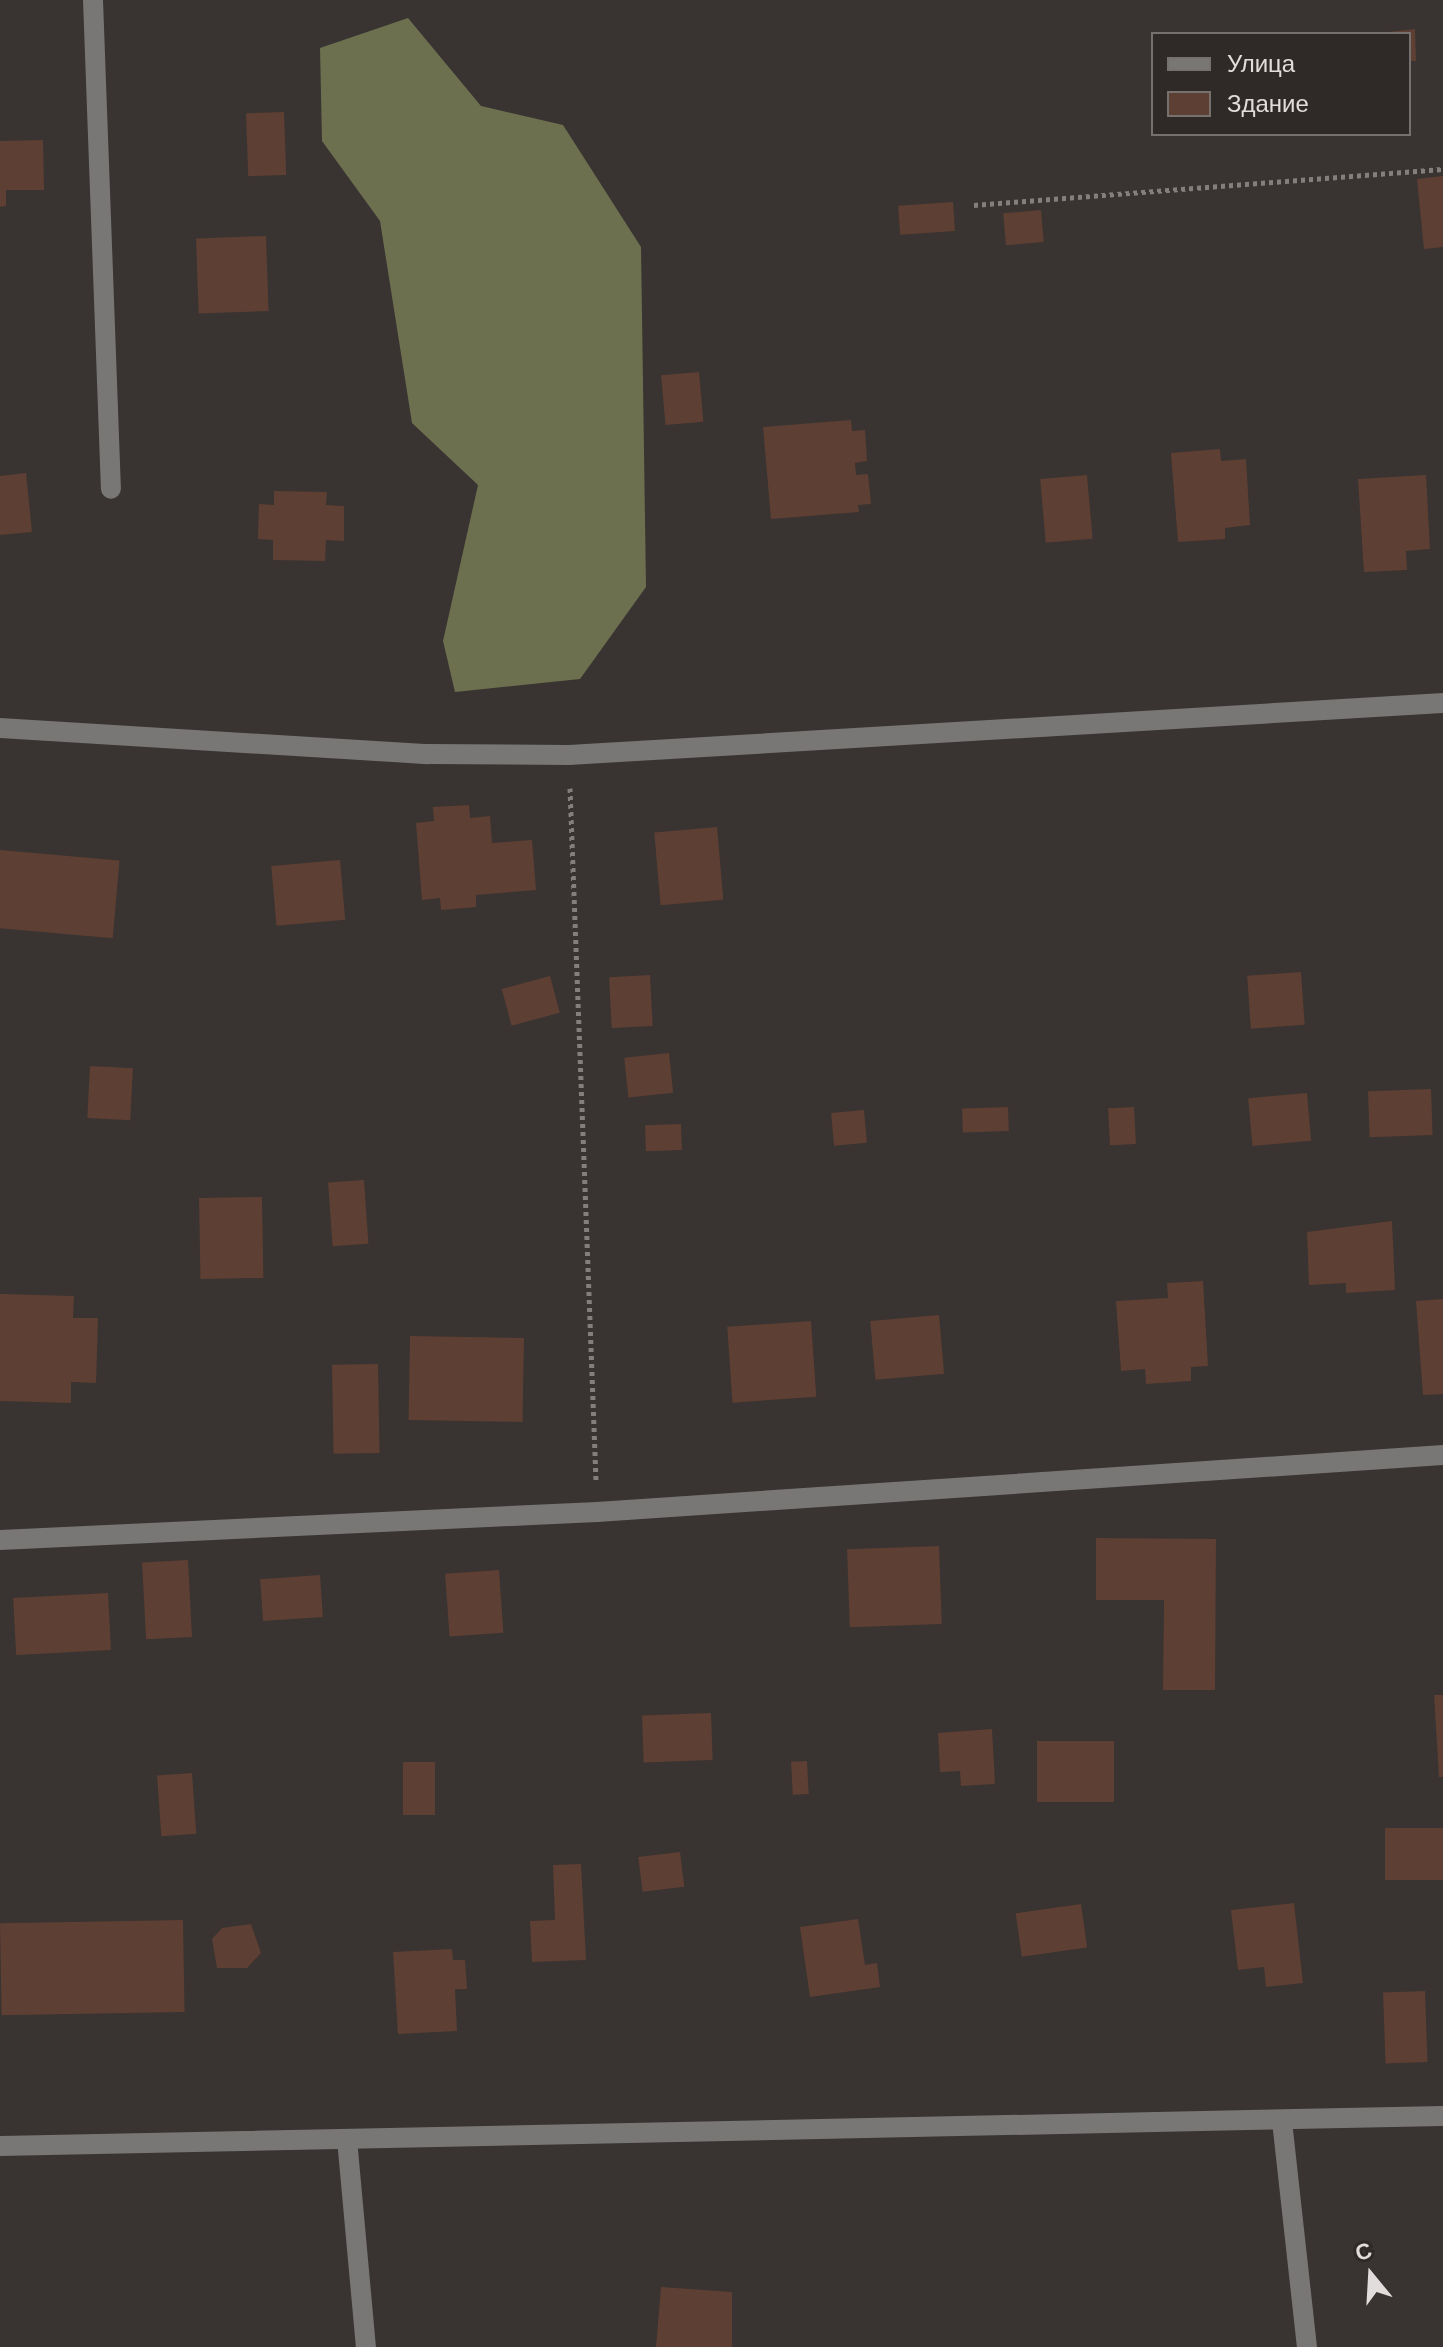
<!DOCTYPE html>
<html>
<head>
<meta charset="utf-8">
<style>
  body { margin:0 }
  #map { position:relative; width:1443px; height:2347px; overflow:hidden; background:#393331; font-family:"Work Sans",sans-serif }
  div>[style] { position:absolute }
  .forest>* { inset:0; background:#6c704f }
  .building>* { inset:0; background:#5e3f33; transform-origin:0 0 }
  .path>* { height:5px; margin-top:-2.5px; transform-origin:0; background:repeating-linear-gradient(90deg,#847f7e 0 4px,transparent 0 8px) }
  .minor>* { height:20px; margin:-10px; padding:0 10px; transform-origin:10px; border-radius:10px; background:#797676 }
  span { translate:-50% -50%; white-space:nowrap; text-align:center; line-height:1.15; -webkit-text-stroke:6px #2f2927; paint-order:stroke }
  .legend { position:absolute; left:1151px; top:32px; width:260px; height:104px; box-sizing:border-box; background:#2f2927; border:2px solid #76716f; margin:0; padding:10px 14px; list-style:none; font-size:24px; color:#e1dddc }
  .legend li { display:flex; align-items:center; gap:16px; height:40px }
  .legend b { width:40px; border:2px solid #76716f }
  .north { position:absolute; left:1331px; top:2235px; width:80px; height:80px; -webkit-text-stroke:6px #2f2927; paint-order:stroke; rotate:342deg; font-size:22px; font-weight:700; line-height:32px; text-align:center; color:#e1dddc }
  .north::after { content:''; display:block; margin:auto; width:28px; height:36px; background:#e1dddc; clip-path:polygon(50% 0,100% 100%,50% 72%,0 100%) }
</style>
</head>
<body>
<div id="map">
  <div class="forest">
    <i style="clip-path:polygon(408px 18px,481px 106px,563px 125px,641px 247px,646px 587px,580px 679px,455px 692px,443px 641px,478px 485px,412px 423px,380px 221px,322px 141px,320px 48px)"></i>
  </div>
  <div class="building">
    <i style="clip-path:polygon(1415px 29px,1416px 61px,1409px 61px,1409px 34px,1371px 34px)"></i>
    <i style="left:284px;top:112px;width:63px;height:38px;rotate:88deg"></i>
    <i style="clip-path:polygon(43px 140px,44px 190px,6px 190px,6px 206px,0 207px,0 141px)"></i>
    <i style="clip-path:polygon(1443px 176px,1443px 247px,1424px 249px,1417px 179px)"></i>
    <i style="left:953px;top:202px;width:29px;height:55px;rotate:86deg"></i>
    <i style="left:1041px;top:210px;width:32px;height:38px;rotate:85deg"></i>
    <i style="left:266px;top:236px;width:75px;height:70px;rotate:88deg"></i>
    <i style="left:699px;top:372px;width:50px;height:38px;rotate:85deg"></i>
    <i style="clip-path:polygon(851px 420px,852px 431px,865px 430px,867px 461px,855px 463px,856px 475px,868px 474px,871px 504px,858px 505px,859px 512px,771px 519px,763px 427px)"></i>
    <i style="clip-path:polygon(1220px 449px,1221px 461px,1246px 459px,1250px 525px,1225px 528px,1225px 539px,1178px 542px,1171px 453px)"></i>
    <i style="clip-path:polygon(26px 473px,32px 532px,0 535px,0 476px)"></i>
    <i style="left:1087px;top:475px;width:64px;height:47px;rotate:85deg"></i>
    <i style="clip-path:polygon(1426px 475px,1430px 549px,1406px 551px,1407px 570px,1364px 572px,1358px 479px)"></i>
    <i style="clip-path:polygon(274px 491px,327px 492px,326px 505px,344px 506px,344px 541px,326px 540px,325px 561px,273px 560px,273px 540px,258px 539px,259px 504px,274px 505px)"></i>
    <i style="clip-path:polygon(469px 805px,470px 818px,490px 816px,492px 843px,532px 840px,536px 890px,476px 895px,476px 907px,441px 910px,440px 898px,422px 900px,416px 823px,434px 821px,433px 807px)"></i>
    <i style="left:717px;top:827px;width:73px;height:63px;rotate:85deg"></i>
    <i style="left:0;top:850px;width:120px;height:78px;rotate:5deg"></i>
    <i style="left:340px;top:860px;width:60px;height:69px;rotate:85deg"></i>
    <i style="left:1301px;top:972px;width:53px;height:54px;rotate:86deg"></i>
    <i style="left:650px;top:975px;width:51px;height:41px;rotate:87deg"></i>
    <i style="left:550px;top:976px;width:38px;height:50px;rotate:75deg"></i>
    <i style="left:669px;top:1053px;width:40px;height:45px;rotate:84deg"></i>
    <i style="left:90px;top:1066px;width:43px;height:52px;rotate:3deg"></i>
    <i style="left:1431px;top:1089px;width:46px;height:63px;rotate:88deg"></i>
    <i style="left:1307px;top:1093px;width:48px;height:59px;rotate:85deg"></i>
    <i style="left:1008px;top:1107px;width:24px;height:46px;rotate:88deg"></i>
    <i style="left:1134px;top:1107px;width:37px;height:26px;rotate:87deg"></i>
    <i style="left:864px;top:1110px;width:33px;height:33px;rotate:85deg"></i>
    <i style="left:681px;top:1124px;width:26px;height:36px;rotate:88deg"></i>
    <i style="left:364px;top:1180px;width:64px;height:36px;rotate:86deg"></i>
    <i style="left:262px;top:1197px;width:81px;height:63px;rotate:89deg"></i>
    <i style="clip-path:polygon(1392px 1221px,1395px 1290px,1346px 1293px,1346px 1283px,1309px 1285px,1307px 1232px)"></i>
    <i style="clip-path:polygon(1203px 1281px,1208px 1366px,1191px 1367px,1191px 1381px,1146px 1384px,1145px 1369px,1121px 1371px,1116px 1301px,1168px 1298px,1167px 1283px)"></i>
    <i style="clip-path:polygon(0 1294px,74px 1296px,73px 1318px,98px 1318px,96px 1383px,71px 1382px,71px 1403px,0 1401px)"></i>
    <i style="clip-path:polygon(1443px 1299px,1443px 1394px,1423px 1395px,1416px 1301px)"></i>
    <i style="left:939px;top:1315px;width:59px;height:69px;rotate:85deg"></i>
    <i style="left:811px;top:1321px;width:76px;height:84px;rotate:86deg"></i>
    <i style="left:410px;top:1336px;width:114px;height:84px;rotate:1deg"></i>
    <i style="left:378px;top:1364px;width:89px;height:46px;rotate:89deg"></i>
    <i style="clip-path:polygon(1096px 1538px,1216px 1539px,1215px 1690px,1163px 1690px,1164px 1600px,1096px 1600px)"></i>
    <i style="left:939px;top:1546px;width:78px;height:92px;rotate:88deg"></i>
    <i style="left:188px;top:1560px;width:77px;height:46px;rotate:87deg"></i>
    <i style="left:499px;top:1570px;width:63px;height:54px;rotate:86deg"></i>
    <i style="left:320px;top:1575px;width:42px;height:60px;rotate:86deg"></i>
    <i style="left:108px;top:1593px;width:57px;height:95px;rotate:87deg"></i>
    <i style="clip-path:polygon(1434px 1695px,1443px 1695px,1443px 1777px,1439px 1777px)"></i>
    <i style="left:711px;top:1713px;width:47px;height:69px;rotate:88deg"></i>
    <i style="clip-path:polygon(992px 1729px,995px 1784px,961px 1786px,960px 1771px,940px 1772px,938px 1733px)"></i>
    <i style="left:1037px;top:1741px;width:77px;height:61px"></i>
    <i style="left:807px;top:1761px;width:33px;height:16px;rotate:87deg"></i>
    <i style="left:403px;top:1762px;width:32px;height:53px"></i>
    <i style="left:192px;top:1773px;width:61px;height:35px;rotate:86deg"></i>
    <i style="left:1443px;top:1828px;width:52px;height:58px;rotate:90deg"></i>
    <i style="left:680px;top:1852px;width:35px;height:42px;rotate:83deg"></i>
    <i style="clip-path:polygon(581px 1864px,586px 1960px,532px 1962px,530px 1921px,555px 1920px,553px 1865px)"></i>
    <i style="clip-path:polygon(1294px 1903px,1303px 1983px,1266px 1987px,1264px 1967px,1238px 1970px,1231px 1910px)"></i>
    <i style="left:1081px;top:1904px;width:44px;height:66px;rotate:82deg"></i>
    <i style="clip-path:polygon(858px 1919px,865px 1965px,877px 1963px,880px 1987px,810px 1997px,800px 1927px)"></i>
    <i style="left:183px;top:1920px;width:92px;height:183px;rotate:89deg"></i>
    <i style="clip-path:polygon(251px 1924px,261px 1953px,247px 1968px,217px 1968px,212px 1939px,222px 1928px)"></i>
    <i style="clip-path:polygon(452px 1949px,453px 1960px,465px 1960px,467px 1989px,455px 1989px,457px 2031px,398px 2034px,393px 1952px)"></i>
    <i style="left:1425px;top:1991px;width:71px;height:42px;rotate:88deg"></i>
    <i style="clip-path:polygon(661px 2287px,732px 2292px,732px 2347px,656px 2347px)"></i>
  </div>
  <div class="path">
    <i style="left:974px;top:205px;width:470px;rotate:-4.4deg"></i>
    <i style="left:570px;top:788px;width:694px;rotate:87.85deg"></i>
  </div>
  <div class="minor">
    <i style="left:93px;top:0;width:489px;rotate:87.9deg"></i>
    <i style="left:0;top:728px;width:429px;rotate:3.5deg"></i>
    <i style="left:428px;top:754px;width:141px;rotate:0.4deg"></i>
    <i style="left:569px;top:755px;width:876px;rotate:-3.4deg"></i>
    <i style="left:0;top:1540px;width:598px;rotate:-2.69deg"></i>
    <i style="left:597px;top:1512px;width:848px;rotate:-3.85deg"></i>
    <i style="left:1282px;top:2121px;width:227px;rotate:83.7deg"></i>
    <i style="left:347px;top:2139px;width:209px;rotate:84.8deg"></i>
    <i style="left:0;top:2146px;width:1443px;rotate:-1.19deg"></i>
  </div>
  <ul class="legend">
  <li><b style="height:10px;background:#797676"></b>Улица</li>
  <li><b style="height:22px;background:#5e3f33"></b>Здание</li>
  </ul>
  <div class="north">С</div>
</div>
</body>
</html>
